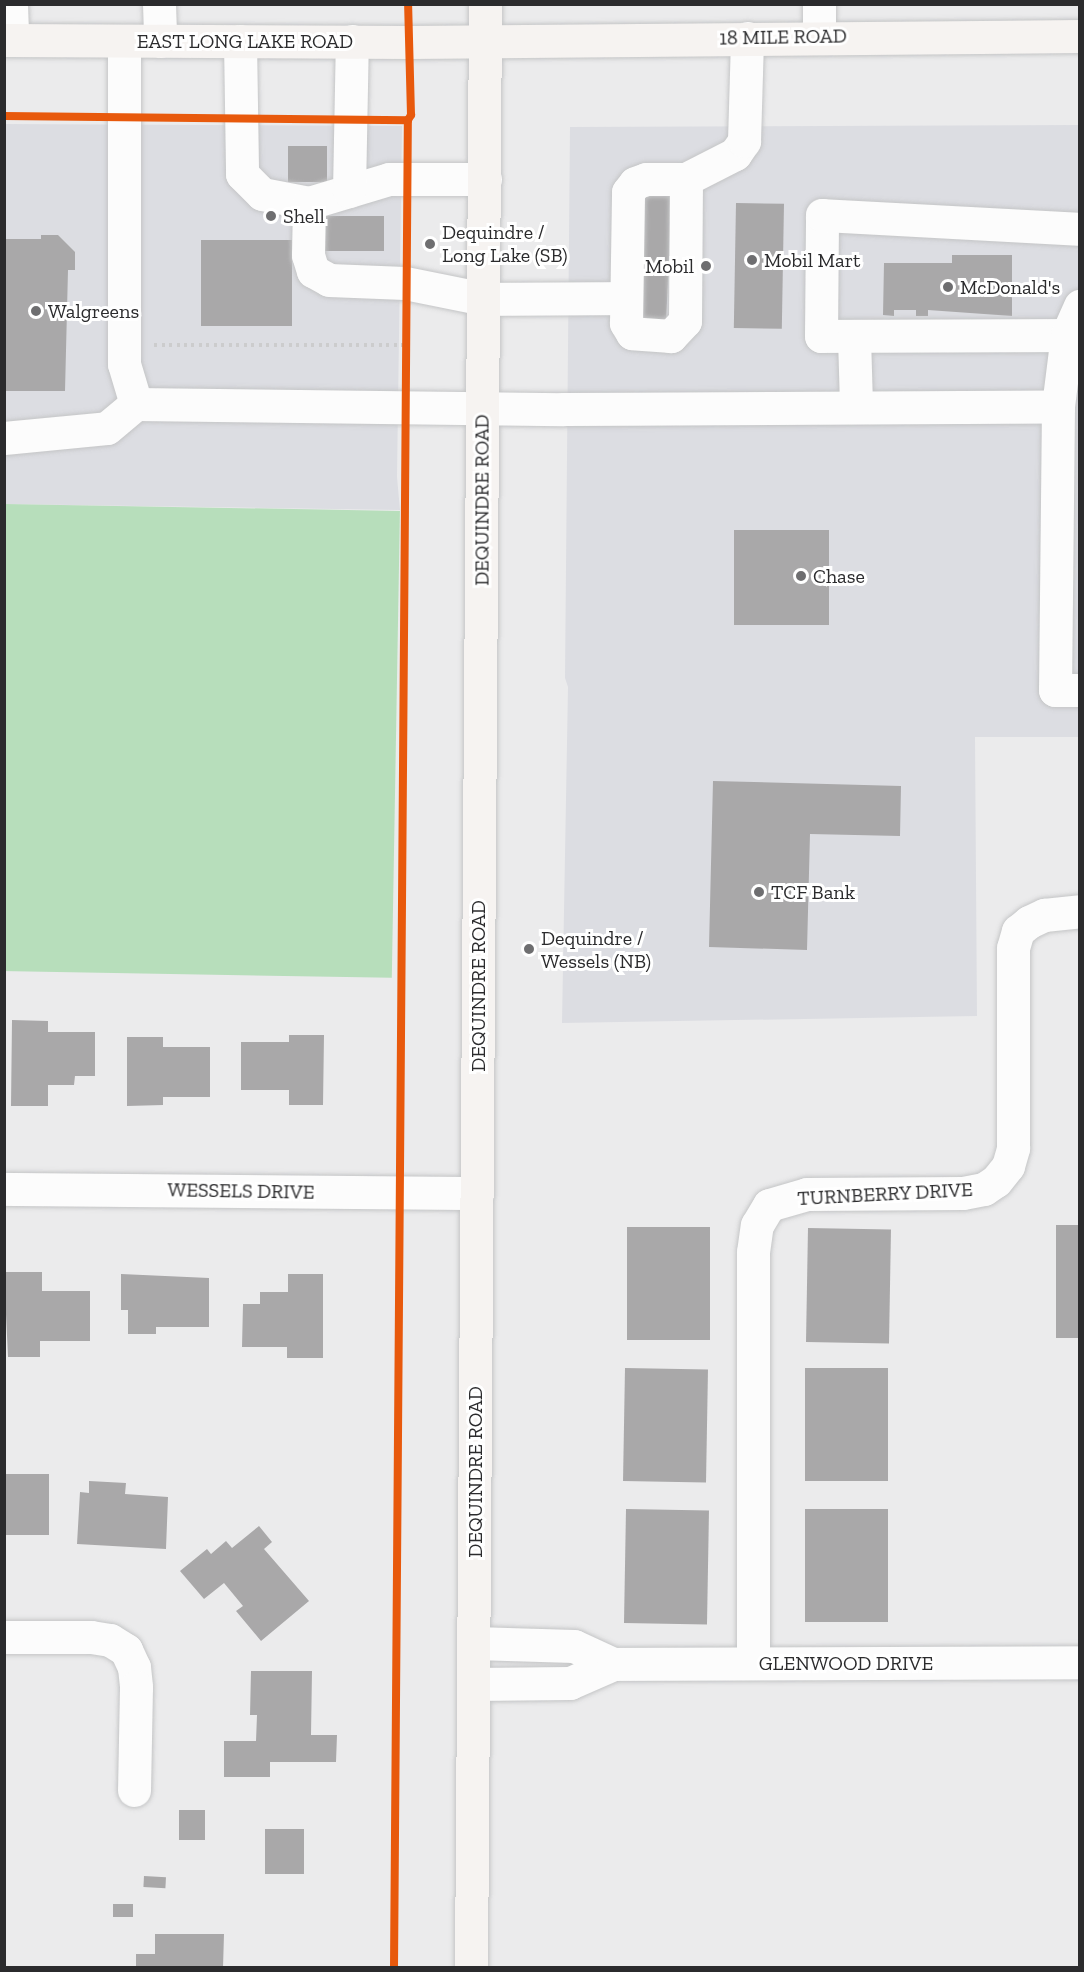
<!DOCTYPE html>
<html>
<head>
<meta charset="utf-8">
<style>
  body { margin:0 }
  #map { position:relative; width:1084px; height:1972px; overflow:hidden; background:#ebebec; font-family:"Zilla Slab",serif }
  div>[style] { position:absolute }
  .built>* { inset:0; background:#dcdde2 }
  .green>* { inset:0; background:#b7debb; transform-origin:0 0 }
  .building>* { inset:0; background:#a9a8a9; transform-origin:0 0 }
  .path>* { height:4px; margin-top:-2px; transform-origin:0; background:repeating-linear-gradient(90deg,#cccccd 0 3px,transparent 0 7.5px) }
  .roads { filter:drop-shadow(0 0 2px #c4c5c6) drop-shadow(0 0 2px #c4c5c6) }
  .minor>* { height:33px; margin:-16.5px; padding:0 16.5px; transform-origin:16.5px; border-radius:16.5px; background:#fcfcfc }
  .major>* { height:33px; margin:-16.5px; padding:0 16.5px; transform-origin:16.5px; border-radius:16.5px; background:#f6f3f1 }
  .cycleway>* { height:8px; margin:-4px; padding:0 4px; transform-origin:4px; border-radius:4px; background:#e8590c }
  .dots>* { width:16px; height:16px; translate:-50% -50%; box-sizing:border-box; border:3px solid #fff; border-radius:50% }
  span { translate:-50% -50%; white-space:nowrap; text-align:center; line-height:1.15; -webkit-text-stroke:6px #fff; paint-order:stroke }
  .street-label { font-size:20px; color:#2b2b2d }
  .poi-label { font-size:20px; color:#2b2b2d }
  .left { translate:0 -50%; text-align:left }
  .right { translate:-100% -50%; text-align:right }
  .frame { position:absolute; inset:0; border:6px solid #2b2b2d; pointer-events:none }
</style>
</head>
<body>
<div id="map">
  <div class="built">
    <i style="clip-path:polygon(5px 124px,402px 126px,397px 477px,400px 510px,5px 504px)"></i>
    <i style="clip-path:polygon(1079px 125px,1079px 737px,975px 737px,977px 1016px,562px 1023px,568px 687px,565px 678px,570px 127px)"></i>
  </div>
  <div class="green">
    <i style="left:5px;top:504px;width:395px;height:467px;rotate:1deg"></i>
  </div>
  <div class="building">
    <i style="left:288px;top:146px;width:39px;height:36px"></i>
    <i style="clip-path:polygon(640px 191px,672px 192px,666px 323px,639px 323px)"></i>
    <i style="left:736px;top:203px;width:48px;height:125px;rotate:1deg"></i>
    <i style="left:315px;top:216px;width:69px;height:35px"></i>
    <i style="clip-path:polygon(41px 235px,58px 235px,75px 252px,75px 270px,68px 270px,65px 391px,4px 391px,4px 239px,41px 239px)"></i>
    <i style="left:201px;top:240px;width:91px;height:86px"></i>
    <i style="clip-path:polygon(952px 255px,1012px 255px,1012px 316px,928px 310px,928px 316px,916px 316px,916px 310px,894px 310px,894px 316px,883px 315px,884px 263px,952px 263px)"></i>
    <i style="left:829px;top:530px;width:95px;height:95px;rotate:90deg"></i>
    <i style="clip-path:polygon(713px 781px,901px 786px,900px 836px,810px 834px,807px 950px,709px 947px)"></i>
    <i style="clip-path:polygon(12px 1020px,48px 1021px,48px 1032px,95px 1032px,95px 1076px,75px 1076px,74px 1085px,48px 1085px,48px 1106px,11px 1106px)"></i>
    <i style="clip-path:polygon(289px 1035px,324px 1035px,323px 1105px,289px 1105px,289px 1090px,241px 1090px,241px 1042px,289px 1042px)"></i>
    <i style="clip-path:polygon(127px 1037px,163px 1037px,163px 1047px,210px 1047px,210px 1097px,163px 1097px,163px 1105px,127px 1106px)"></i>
    <i style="left:1056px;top:1225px;width:24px;height:113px"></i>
    <i style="left:627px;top:1227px;width:83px;height:113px"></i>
    <i style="left:808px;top:1228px;width:83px;height:114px;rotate:1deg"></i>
    <i style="clip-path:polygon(4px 1272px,42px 1272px,42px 1291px,90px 1291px,90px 1341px,40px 1341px,40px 1357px,8px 1357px)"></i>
    <i style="clip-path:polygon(121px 1274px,209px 1278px,209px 1327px,156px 1327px,156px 1334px,128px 1334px,128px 1310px,121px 1310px)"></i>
    <i style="clip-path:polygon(288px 1274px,323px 1274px,323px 1358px,287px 1358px,287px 1347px,242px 1347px,243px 1304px,260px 1304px,260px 1292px,288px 1292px)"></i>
    <i style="left:625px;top:1368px;width:83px;height:113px;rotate:1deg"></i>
    <i style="left:805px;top:1368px;width:83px;height:113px"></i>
    <i style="left:4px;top:1474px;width:45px;height:61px"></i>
    <i style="clip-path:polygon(89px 1481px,126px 1483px,125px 1494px,168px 1497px,166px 1549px,77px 1544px,80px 1492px,89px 1493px)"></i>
    <i style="left:626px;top:1509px;width:83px;height:114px;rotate:1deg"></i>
    <i style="left:805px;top:1509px;width:83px;height:113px"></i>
    <i style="clip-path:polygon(259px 1526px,272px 1542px,264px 1549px,309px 1601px,261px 1641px,236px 1611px,243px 1606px,224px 1583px,204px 1599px,180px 1571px,207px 1549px,211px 1554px,226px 1541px,232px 1548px)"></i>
    <i style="clip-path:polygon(251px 1671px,312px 1671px,311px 1735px,337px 1735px,336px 1762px,270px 1762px,270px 1777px,224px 1777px,224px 1741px,256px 1741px,257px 1715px,250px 1715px)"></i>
    <i style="left:179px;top:1810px;width:26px;height:30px"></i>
    <i style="left:265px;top:1829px;width:39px;height:45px"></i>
    <i style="left:144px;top:1876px;width:22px;height:11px;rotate:3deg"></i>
    <i style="left:113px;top:1904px;width:20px;height:13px"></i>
    <i style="clip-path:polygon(155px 1934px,224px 1934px,223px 1968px,136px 1968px,136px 1954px,155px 1954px)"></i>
  </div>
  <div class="path">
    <i style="left:154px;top:345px;width:251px"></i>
  </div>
  <div class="roads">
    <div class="minor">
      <i style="left:11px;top:4px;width:36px;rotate:88deg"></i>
      <i style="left:159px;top:4px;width:37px;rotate:88deg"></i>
      <i style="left:819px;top:37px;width:33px;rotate:-90deg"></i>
      <i style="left:124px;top:41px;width:323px;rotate:90deg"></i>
      <i style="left:124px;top:364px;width:42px;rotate:73.3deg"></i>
      <i style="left:136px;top:404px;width:427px;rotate:0.7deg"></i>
      <i style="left:563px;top:409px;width:495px;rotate:-0.3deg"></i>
      <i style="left:1058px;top:406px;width:284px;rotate:90.6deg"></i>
      <i style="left:1055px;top:690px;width:25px"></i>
      <i style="left:240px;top:41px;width:133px;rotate:89.1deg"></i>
      <i style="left:242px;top:174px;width:28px;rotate:45deg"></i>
      <i style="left:262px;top:194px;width:48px;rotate:10.8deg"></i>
      <i style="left:485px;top:179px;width:96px;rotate:180deg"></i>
      <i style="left:389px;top:179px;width:84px;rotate:163.3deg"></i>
      <i style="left:309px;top:203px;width:52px;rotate:91.1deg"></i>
      <i style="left:308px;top:255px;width:17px;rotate:73deg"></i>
      <i style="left:313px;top:271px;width:18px;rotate:29deg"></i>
      <i style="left:329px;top:280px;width:76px;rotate:2.3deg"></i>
      <i style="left:405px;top:283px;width:81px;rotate:11.4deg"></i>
      <i style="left:484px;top:299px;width:142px;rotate:-0.4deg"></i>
      <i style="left:686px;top:179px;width:142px;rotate:90.4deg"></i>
      <i style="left:685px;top:321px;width:21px;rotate:133deg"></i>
      <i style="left:671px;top:336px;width:39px;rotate:-176deg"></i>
      <i style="left:632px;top:333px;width:12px;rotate:-121deg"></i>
      <i style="left:626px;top:323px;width:131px;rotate:-89.1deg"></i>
      <i style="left:628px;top:192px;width:11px;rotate:-52deg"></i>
      <i style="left:635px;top:183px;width:12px;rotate:-20deg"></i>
      <i style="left:646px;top:179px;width:40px"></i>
      <i style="left:686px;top:179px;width:55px;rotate:-27deg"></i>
      <i style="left:735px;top:154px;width:16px;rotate:-55deg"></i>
      <i style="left:744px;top:141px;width:103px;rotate:-88.3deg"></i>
      <i style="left:349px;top:191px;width:150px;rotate:-88.9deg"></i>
      <i style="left:1067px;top:335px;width:246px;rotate:179.8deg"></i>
      <i style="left:821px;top:336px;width:121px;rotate:-89.5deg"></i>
      <i style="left:822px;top:215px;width:258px;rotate:3.1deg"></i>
      <i style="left:854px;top:337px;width:68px;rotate:88.3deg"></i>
      <i style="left:1058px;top:406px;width:72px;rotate:-82.8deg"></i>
      <i style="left:1067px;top:335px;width:32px;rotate:-66deg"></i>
      <i style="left:4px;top:438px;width:103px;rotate:-5.5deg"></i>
      <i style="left:107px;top:428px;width:38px;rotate:-40deg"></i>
      <i style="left:4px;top:1189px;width:473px;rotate:0.5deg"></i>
      <i style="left:4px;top:1637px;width:87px"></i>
      <i style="left:91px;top:1637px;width:19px;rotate:9deg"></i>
      <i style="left:110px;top:1640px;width:19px;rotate:32deg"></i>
      <i style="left:126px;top:1650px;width:19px;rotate:65deg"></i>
      <i style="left:134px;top:1667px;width:20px;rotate:84deg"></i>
      <i style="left:136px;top:1687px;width:103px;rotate:91.1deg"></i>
      <i style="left:474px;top:1643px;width:100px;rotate:1.7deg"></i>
      <i style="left:574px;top:1646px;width:43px;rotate:24.8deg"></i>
      <i style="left:753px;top:1663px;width:411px;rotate:-90deg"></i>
      <i style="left:753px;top:1252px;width:27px;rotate:-82deg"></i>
      <i style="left:757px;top:1225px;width:23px;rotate:-59deg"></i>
      <i style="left:769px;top:1205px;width:40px;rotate:-16deg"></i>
      <i style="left:807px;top:1194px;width:156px;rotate:-0.4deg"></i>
      <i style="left:963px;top:1193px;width:21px;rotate:-11deg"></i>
      <i style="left:984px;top:1189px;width:14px;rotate:-34deg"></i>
      <i style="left:996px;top:1181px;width:19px;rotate:-51deg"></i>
      <i style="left:1008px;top:1166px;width:19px;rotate:-74deg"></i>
      <i style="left:1013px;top:1148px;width:200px;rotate:-90deg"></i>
      <i style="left:1013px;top:948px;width:18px;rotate:-74deg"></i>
      <i style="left:1018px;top:931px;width:14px;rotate:-39deg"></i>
      <i style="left:1029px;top:922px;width:17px;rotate:-25deg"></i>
      <i style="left:1044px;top:915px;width:36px;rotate:-6deg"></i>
      <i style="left:473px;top:1684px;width:97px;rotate:-0.6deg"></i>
      <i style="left:570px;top:1683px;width:47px;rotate:-23.8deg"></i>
      <i style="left:613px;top:1664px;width:467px;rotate:-0.2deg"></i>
    </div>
    <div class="major">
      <i style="left:4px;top:40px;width:405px;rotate:0.3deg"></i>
      <i style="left:409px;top:42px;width:671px;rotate:-0.51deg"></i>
      <i style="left:471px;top:1968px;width:1964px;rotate:-89.59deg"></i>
    </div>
  </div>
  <div class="cycleway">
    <i style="left:4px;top:116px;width:404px;rotate:0.6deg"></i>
    <i style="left:408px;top:120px;width:6px;rotate:-59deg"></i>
    <i style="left:411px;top:115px;width:111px;rotate:-91.5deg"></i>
    <i style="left:394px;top:1968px;width:1848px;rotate:-89.57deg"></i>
  </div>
  <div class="dots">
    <i style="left:271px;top:216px;background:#6e6e70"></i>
    <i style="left:430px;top:244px;background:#6e6e70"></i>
    <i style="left:752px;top:260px;background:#6e6e70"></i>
    <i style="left:706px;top:266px;background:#6e6e70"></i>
    <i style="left:948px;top:287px;background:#6e6e70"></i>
    <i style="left:36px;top:311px;background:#6e6e70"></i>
    <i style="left:801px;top:576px;background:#6e6e70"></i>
    <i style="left:759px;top:892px;background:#6e6e70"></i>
    <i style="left:529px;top:949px;background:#6e6e70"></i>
  </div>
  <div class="street-label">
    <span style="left:783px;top:37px;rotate:-1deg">18 MILE ROAD</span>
    <span style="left:245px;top:41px">EAST LONG LAKE ROAD</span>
    <span style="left:482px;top:500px;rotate:-90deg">DEQUINDRE ROAD</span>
    <span style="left:478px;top:986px;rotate:-90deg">DEQUINDRE ROAD</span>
    <span style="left:241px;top:1191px;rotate:1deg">WESSELS DRIVE</span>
    <span style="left:885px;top:1194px;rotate:-3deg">TURNBERRY DRIVE</span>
    <span style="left:475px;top:1472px;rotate:-90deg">DEQUINDRE ROAD</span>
    <span style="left:846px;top:1663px">GLENWOOD DRIVE</span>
  </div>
  <div class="poi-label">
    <span class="left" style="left:283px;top:216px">Shell</span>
    <span class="left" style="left:442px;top:244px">Dequindre /<br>Long Lake (SB)</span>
    <span class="left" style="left:764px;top:260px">Mobil Mart</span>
    <span class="right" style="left:694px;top:266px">Mobil</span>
    <span class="left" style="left:960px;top:287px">McDonald's</span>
    <span class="left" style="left:48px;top:311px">Walgreens</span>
    <span class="left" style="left:813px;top:576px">Chase</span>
    <span class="left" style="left:771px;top:892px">TCF Bank</span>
    <span class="left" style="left:541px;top:950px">Dequindre /<br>Wessels (NB)</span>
  </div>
  <div class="frame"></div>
</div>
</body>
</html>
